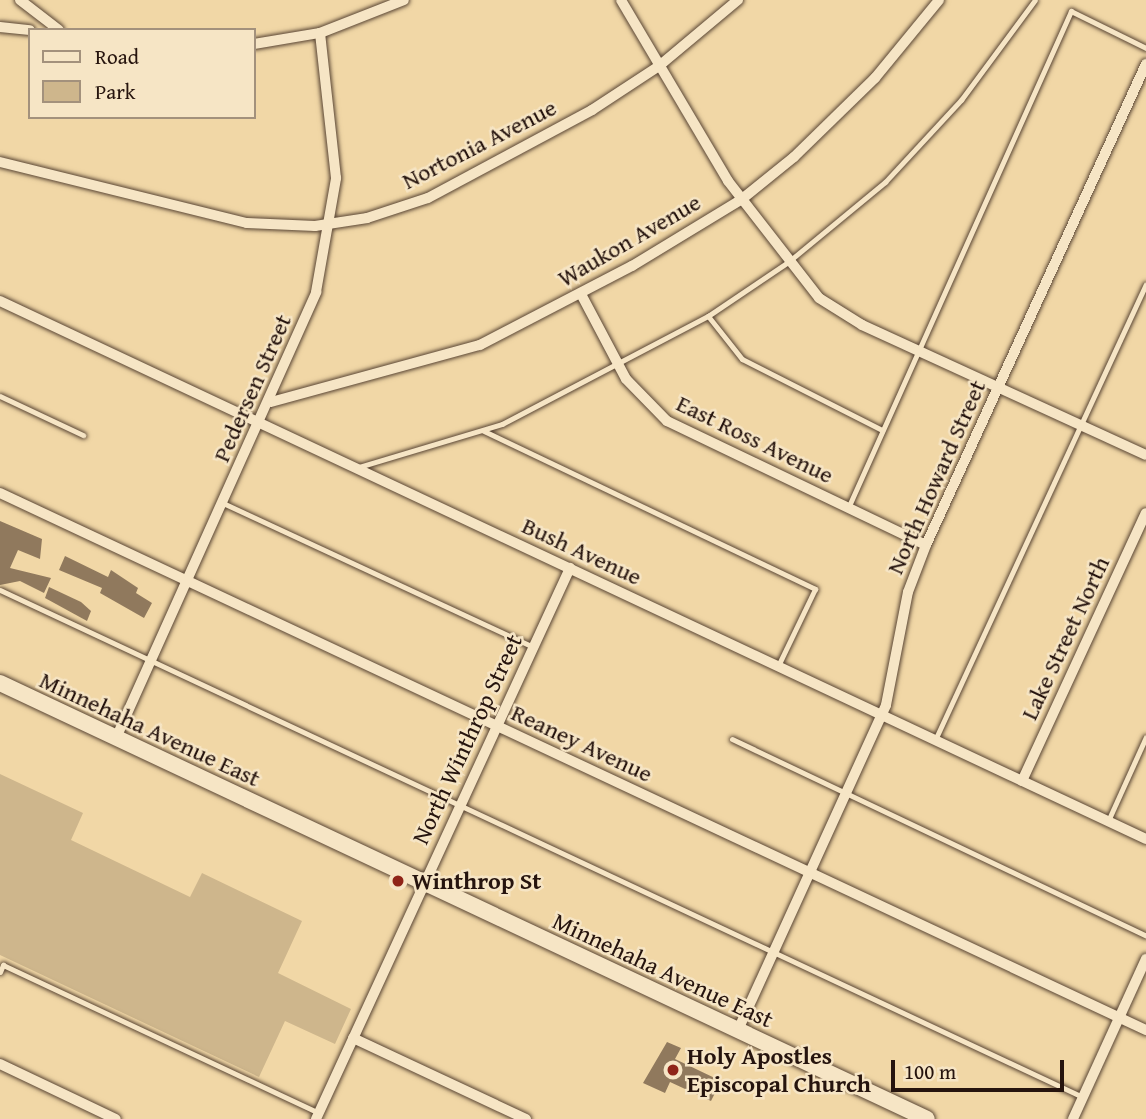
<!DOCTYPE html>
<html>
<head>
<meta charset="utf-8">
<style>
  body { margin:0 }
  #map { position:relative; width:1146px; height:1119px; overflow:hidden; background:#f1d7a6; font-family:"Gentium Book Plus",serif }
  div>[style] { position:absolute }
  .green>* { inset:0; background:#ceb68c }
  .building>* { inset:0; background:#90795d }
  .roads { filter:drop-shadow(0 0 2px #594534) drop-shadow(0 0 2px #594534) }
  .service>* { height:5px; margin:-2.5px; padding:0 2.5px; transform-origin:2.5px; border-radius:2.5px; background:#f6e5c5 }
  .minor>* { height:10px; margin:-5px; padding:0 5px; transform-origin:5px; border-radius:5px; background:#f6e5c5 }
  .secondary>* { height:16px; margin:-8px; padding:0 8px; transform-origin:8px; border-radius:8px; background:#f6e5c5 }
  .dots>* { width:19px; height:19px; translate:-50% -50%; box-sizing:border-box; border:4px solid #f6e5c5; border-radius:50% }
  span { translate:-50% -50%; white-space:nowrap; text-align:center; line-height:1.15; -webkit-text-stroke:5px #f6e5c5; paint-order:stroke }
  .street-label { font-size:24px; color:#26140e }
  .poi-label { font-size:24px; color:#26140e; font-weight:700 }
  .left { translate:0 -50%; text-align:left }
  .legend { position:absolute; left:28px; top:28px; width:228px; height:91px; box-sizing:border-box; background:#f6e5c5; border:2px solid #a3917c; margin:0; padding:9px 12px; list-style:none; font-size:21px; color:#26140e }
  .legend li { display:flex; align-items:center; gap:14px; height:35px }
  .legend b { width:35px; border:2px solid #a3917c }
  .scale { position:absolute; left:891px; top:1060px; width:173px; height:32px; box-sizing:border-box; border:4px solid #26140e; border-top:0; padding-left:9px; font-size:21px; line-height:24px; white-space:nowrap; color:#26140e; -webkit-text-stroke:5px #f6e5c5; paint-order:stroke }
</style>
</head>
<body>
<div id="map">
  <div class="green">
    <i style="clip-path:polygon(0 774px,83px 813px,71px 840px,190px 897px,202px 873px,302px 921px,278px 973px,351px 1009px,335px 1044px,285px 1021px,259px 1077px,0 955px)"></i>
  </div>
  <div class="building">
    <i style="clip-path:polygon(0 521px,42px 539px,40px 559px,18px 550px,10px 568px,51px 578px,44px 593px,20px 581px,0 585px)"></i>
    <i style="clip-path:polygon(65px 556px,108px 577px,111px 570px,138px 588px,136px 593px,152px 603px,144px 618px,100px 593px,102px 588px,59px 570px)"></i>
    <i style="clip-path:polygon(49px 587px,81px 602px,91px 611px,87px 621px,45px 598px)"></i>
    <i style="clip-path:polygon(667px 1042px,681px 1048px,675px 1059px,721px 1081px,711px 1101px,670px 1082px,665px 1093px,643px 1083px)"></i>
  </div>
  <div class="roads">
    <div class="service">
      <i style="left:708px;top:316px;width:55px;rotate:51.7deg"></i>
      <i style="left:742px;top:359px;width:157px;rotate:26.9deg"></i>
      <i style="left:0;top:396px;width:92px;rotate:25.2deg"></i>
      <i style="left:484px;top:431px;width:367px;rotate:25.5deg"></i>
      <i style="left:815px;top:589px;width:85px;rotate:115.7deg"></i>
      <i style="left:359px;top:467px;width:149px;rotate:-16.7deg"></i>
      <i style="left:502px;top:424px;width:233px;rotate:-27.7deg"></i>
      <i style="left:708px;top:316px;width:97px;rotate:-34deg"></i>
      <i style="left:788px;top:262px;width:126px;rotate:-39.5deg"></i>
      <i style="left:885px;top:182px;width:112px;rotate:-47.2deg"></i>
      <i style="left:961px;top:100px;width:124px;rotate:-53.5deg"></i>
      <i style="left:223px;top:503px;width:342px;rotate:24.9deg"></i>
      <i style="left:848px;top:508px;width:545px;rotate:-65.83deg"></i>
      <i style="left:1071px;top:11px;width:84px;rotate:26.3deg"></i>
      <i style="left:0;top:590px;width:1196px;rotate:25.09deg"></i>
      <i style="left:732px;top:739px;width:458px;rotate:25.4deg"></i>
      <i style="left:935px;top:740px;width:502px;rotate:-65.17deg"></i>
      <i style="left:1108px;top:821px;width:92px;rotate:-65.7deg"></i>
      <i style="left:0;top:972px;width:8px;rotate:-67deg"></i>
      <i style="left:3px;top:965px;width:349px;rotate:25.1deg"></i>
    </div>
    <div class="minor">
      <i style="left:20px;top:0;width:49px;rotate:37.6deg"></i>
      <i style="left:621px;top:0;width:210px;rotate:59.4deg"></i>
      <i style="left:728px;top:181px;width:148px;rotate:52.1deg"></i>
      <i style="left:819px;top:298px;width:51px;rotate:32.1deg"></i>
      <i style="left:862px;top:325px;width:312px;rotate:24.6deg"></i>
      <i style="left:0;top:27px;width:30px;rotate:6deg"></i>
      <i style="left:254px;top:44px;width:67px;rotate:-9.5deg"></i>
      <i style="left:320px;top:33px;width:90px;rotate:-21.4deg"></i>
      <i style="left:0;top:162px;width:254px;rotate:13.9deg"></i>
      <i style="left:247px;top:223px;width:68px;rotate:2.5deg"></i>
      <i style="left:315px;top:226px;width:53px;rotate:-8.7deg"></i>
      <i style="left:367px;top:218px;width:64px;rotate:-18.2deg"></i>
      <i style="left:428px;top:198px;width:186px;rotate:-28.2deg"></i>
      <i style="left:592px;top:110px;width:80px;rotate:-33.3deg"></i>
      <i style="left:659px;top:66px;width:103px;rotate:-39.9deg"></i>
      <i style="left:581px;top:294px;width:96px;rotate:62.1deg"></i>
      <i style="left:626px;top:379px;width:59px;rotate:45.7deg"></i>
      <i style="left:667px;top:421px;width:287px;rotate:25.6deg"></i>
      <i style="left:0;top:301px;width:1266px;rotate:25.15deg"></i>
      <i style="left:271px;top:402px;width:217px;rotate:-15.3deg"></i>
      <i style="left:480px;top:345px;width:171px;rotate:-27.5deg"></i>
      <i style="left:632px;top:266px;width:129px;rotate:-31.3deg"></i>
      <i style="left:742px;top:199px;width:67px;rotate:-38.9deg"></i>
      <i style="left:794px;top:157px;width:113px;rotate:-44.3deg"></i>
      <i style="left:875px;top:78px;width:101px;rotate:-50.6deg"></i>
      <i style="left:0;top:493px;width:1266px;rotate:25.11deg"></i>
      <i style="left:116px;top:738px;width:489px;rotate:-65.8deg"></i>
      <i style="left:316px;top:292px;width:116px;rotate:-80deg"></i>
      <i style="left:336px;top:178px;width:146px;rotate:-96.3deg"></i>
      <i style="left:1022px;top:781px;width:295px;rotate:-65.2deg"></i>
      <i style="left:738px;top:1030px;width:357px;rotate:-65.5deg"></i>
      <i style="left:886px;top:705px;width:115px;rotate:-79deg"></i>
      <i style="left:908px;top:592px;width:50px;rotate:-69deg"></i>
      <i style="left:926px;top:545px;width:529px;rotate:-65.42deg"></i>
      <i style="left:353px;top:1038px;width:191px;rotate:25.1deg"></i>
      <i style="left:0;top:1064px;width:128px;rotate:25.4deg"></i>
      <i style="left:316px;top:1119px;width:607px;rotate:-65.25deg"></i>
      <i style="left:1073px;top:1119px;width:176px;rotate:-65.5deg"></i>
    </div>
    <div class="secondary">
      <i style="left:0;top:683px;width:1024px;rotate:25.19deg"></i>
    </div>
  </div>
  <div class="dots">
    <i style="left:398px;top:881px;background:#8f2418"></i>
    <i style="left:673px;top:1070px;background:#8f2418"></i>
  </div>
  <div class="street-label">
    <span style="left:479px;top:144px;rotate:-27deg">Nortonia Avenue</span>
    <span style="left:629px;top:240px;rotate:-30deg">Waukon Avenue</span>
    <span style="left:252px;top:388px;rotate:-66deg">Pedersen Street</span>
    <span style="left:755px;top:439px;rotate:26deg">East Ross Avenue</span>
    <span style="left:936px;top:477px;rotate:-66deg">North Howard Street</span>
    <span style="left:582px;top:551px;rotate:25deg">Bush Avenue</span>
    <span style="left:1065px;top:638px;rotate:-65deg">Lake Street North</span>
    <span style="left:150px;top:729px;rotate:25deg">Minnehaha Avenue East</span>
    <span style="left:467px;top:739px;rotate:-65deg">North Winthrop Street</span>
    <span style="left:582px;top:743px;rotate:25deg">Reaney Avenue</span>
    <span style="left:663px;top:970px;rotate:25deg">Minnehaha Avenue East</span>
  </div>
  <div class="poi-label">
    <span class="left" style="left:412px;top:881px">Winthrop St</span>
    <span class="left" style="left:687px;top:1070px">Holy Apostles<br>Episcopal Church</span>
  </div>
  <ul class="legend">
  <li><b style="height:9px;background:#f6e5c5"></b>Road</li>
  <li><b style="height:19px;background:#ceb68c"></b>Park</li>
  </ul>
  <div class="scale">100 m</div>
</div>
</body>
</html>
